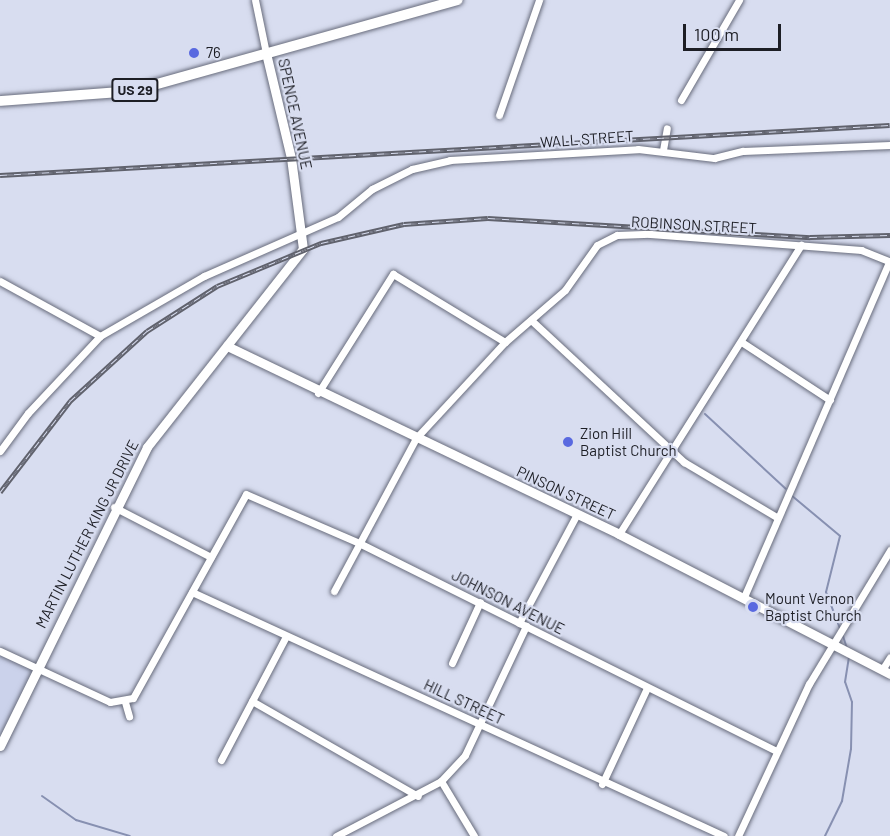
<!DOCTYPE html>
<html>
<head>
<meta charset="utf-8">
<style>
  body { margin:0 }
  #map { position:relative; width:890px; height:836px; overflow:hidden; background:#d8ddf0; font-family:Barlow,sans-serif }
  div>[style] { position:absolute }
  .built>* { inset:0; background:#cbd2eb }
  .stream>* { height:2px; margin:-1px; padding:0 1px; transform-origin:1px; border-radius:1px; background:#8790b1 }
  .roads { filter:drop-shadow(0 0 2px #686c7c) drop-shadow(0 0 2px #686c7c) }
  .street>* { height:7px; margin:-3.5px; padding:0 3.5px; transform-origin:3.5px; border-radius:3.5px; background:#fff }
  .secondary>* { height:9px; margin:-4.5px; padding:0 4.5px; transform-origin:4.5px; border-radius:4.5px; background:#fff }
  .primary>* { height:10px; margin:-5px; padding:0 5px; transform-origin:5px; border-radius:5px; background:#fff }
  .rail>* { height:4.5px; margin-top:-2.25px; transform-origin:0; background:repeating-linear-gradient(90deg,#d8ddf0 0 7px,#60626d 0 14px); box-sizing:border-box; border-block:2px solid #60626d }
  .dots>* { width:16px; height:16px; translate:-50% -50%; box-sizing:border-box; border:3px solid #d8ddf0; border-radius:50% }
  span { translate:-50% -50%; white-space:nowrap; text-align:center; line-height:1.15; -webkit-text-stroke:4.5px #d8ddf0; paint-order:stroke }
  .shield-label span { padding:2px 4px; background:#d8ddf0; border:2px solid; border-radius:4px; -webkit-text-stroke-width:0 }
  .shield-label { font-size:14px; color:#1d1e25; font-weight:700 }
  .poi-label { font-size:15px; color:#1d1e25 }
  .left { translate:0 -50%; text-align:left }
  .street-label { font-size:15px; color:#1d1e25 }
  .scale { position:absolute; left:683px; top:24px; width:98px; height:27px; box-sizing:border-box; border:3px solid #1d1e25; border-top:0; padding-left:8px; font-size:18px; line-height:21px; white-space:nowrap; color:#1d1e25; -webkit-text-stroke:4px #d8ddf0; paint-order:stroke }
</style>
</head>
<body>
<div id="map">
  <div class="built">
    <i style="clip-path:polygon(0 647px,39px 666px,5px 738px,0 734px)"></i>
  </div>
  <div class="stream">
    <i style="left:705px;top:414px;width:110px;rotate:42.8deg"></i>
    <i style="left:791px;top:495px;width:64px;rotate:39.9deg"></i>
    <i style="left:840px;top:536px;width:58px;rotate:104deg"></i>
    <i style="left:826px;top:592px;width:39px;rotate:69deg"></i>
    <i style="left:842px;top:633px;width:16px;rotate:72deg"></i>
    <i style="left:42px;top:796px;width:42px;rotate:35.2deg"></i>
    <i style="left:76px;top:820px;width:56px;rotate:16.5deg"></i>
    <i style="left:825px;top:836px;width:39px;rotate:-64deg"></i>
    <i style="left:842px;top:801px;width:53px;rotate:-80.2deg"></i>
    <i style="left:851px;top:749px;width:47px;rotate:-88.8deg"></i>
    <i style="left:852px;top:702px;width:21px;rotate:-109deg"></i>
    <i style="left:845px;top:682px;width:26px;rotate:-81deg"></i>
  </div>
  <div class="roads">
    <div class="street">
      <i style="left:255px;top:0;width:54px;rotate:78.3deg"></i>
      <i style="left:681px;top:100px;width:116px;rotate:-59.9deg"></i>
      <i style="left:499px;top:115px;width:122px;rotate:-70.8deg"></i>
      <i style="left:663px;top:150px;width:22px;rotate:-80deg"></i>
      <i style="left:0;top:281px;width:114px;rotate:28.8deg"></i>
      <i style="left:531px;top:320px;width:209px;rotate:42.9deg"></i>
      <i style="left:684px;top:462px;width:109px;rotate:30.8deg"></i>
      <i style="left:743px;top:343px;width:104px;rotate:33.2deg"></i>
      <i style="left:318px;top:393px;width:141px;rotate:-57.8deg"></i>
      <i style="left:393px;top:274px;width:131px;rotate:31.3deg"></i>
      <i style="left:0;top:451px;width:47px;rotate:-53.6deg"></i>
      <i style="left:28px;top:413px;width:105px;rotate:-46.9deg"></i>
      <i style="left:100px;top:336px;width:120px;rotate:-30deg"></i>
      <i style="left:204px;top:276px;width:146px;rotate:-23.8deg"></i>
      <i style="left:338px;top:217px;width:44px;rotate:-39.5deg"></i>
      <i style="left:372px;top:189px;width:45px;rotate:-26.6deg"></i>
      <i style="left:412px;top:169px;width:39px;rotate:-13deg"></i>
      <i style="left:450px;top:160px;width:188px;rotate:-3.3deg"></i>
      <i style="left:638px;top:149px;width:77px;rotate:6.8deg"></i>
      <i style="left:714px;top:158px;width:30px;rotate:-14deg"></i>
      <i style="left:743px;top:151px;width:147px;rotate:-2.3deg"></i>
      <i style="left:114px;top:507px;width:109px;rotate:27.3deg"></i>
      <i style="left:619px;top:534px;width:342px;rotate:-57.8deg"></i>
      <i style="left:334px;top:591px;width:174px;rotate:-61.8deg"></i>
      <i style="left:416px;top:438px;width:131px;rotate:-47.2deg"></i>
      <i style="left:505px;top:342px;width:79px;rotate:-40.9deg"></i>
      <i style="left:565px;top:290px;width:55px;rotate:-54.6deg"></i>
      <i style="left:597px;top:245px;width:22px;rotate:-27deg"></i>
      <i style="left:617px;top:235px;width:33px;rotate:-2deg"></i>
      <i style="left:650px;top:234px;width:212px;rotate:4.3deg"></i>
      <i style="left:861px;top:250px;width:31px;rotate:22deg"></i>
      <i style="left:192px;top:592px;width:585px;rotate:24.64deg"></i>
      <i style="left:744px;top:597px;width:365px;rotate:-66.6deg"></i>
      <i style="left:519px;top:623px;width:123px;rotate:-62deg"></i>
      <i style="left:0;top:651px;width:121px;rotate:24.9deg"></i>
      <i style="left:110px;top:702px;width:23px;rotate:-10deg"></i>
      <i style="left:133px;top:698px;width:233px;rotate:-61deg"></i>
      <i style="left:246px;top:494px;width:123px;rotate:23.4deg"></i>
      <i style="left:359px;top:543px;width:465px;rotate:26.5deg"></i>
      <i style="left:452px;top:663px;width:67px;rotate:-65.3deg"></i>
      <i style="left:882px;top:670px;width:15px;rotate:-58deg"></i>
      <i style="left:252px;top:701px;width:191px;rotate:29.8deg"></i>
      <i style="left:125px;top:702px;width:15px;rotate:74deg"></i>
      <i style="left:221px;top:760px;width:140px;rotate:-62.3deg"></i>
      <i style="left:441px;top:781px;width:64px;rotate:59deg"></i>
      <i style="left:602px;top:784px;width:106px;rotate:-64.9deg"></i>
      <i style="left:336px;top:836px;width:119px;rotate:-27.6deg"></i>
      <i style="left:441px;top:781px;width:35px;rotate:-47deg"></i>
      <i style="left:465px;top:755px;width:143px;rotate:-64.7deg"></i>
      <i style="left:738px;top:836px;width:168px;rotate:-65deg"></i>
      <i style="left:809px;top:684px;width:157px;rotate:-58.8deg"></i>
    </div>
    <div class="secondary">
      <i style="left:227px;top:346px;width:435px;rotate:25.6deg"></i>
      <i style="left:619px;top:534px;width:305px;rotate:27.3deg"></i>
      <i style="left:0;top:746px;width:333px;rotate:-63.8deg"></i>
      <i style="left:147px;top:447px;width:252px;rotate:-51.8deg"></i>
      <i style="left:303px;top:249px;width:92px;rotate:-97.5deg"></i>
      <i style="left:291px;top:158px;width:108px;rotate:-103.4deg"></i>
    </div>
    <div class="primary">
      <i style="left:0;top:101px;width:132px;rotate:-4.3deg"></i>
      <i style="left:132px;top:91px;width:338px;rotate:-15.6deg"></i>
    </div>
  </div>
  <div class="rail">
    <i style="left:0;top:175px;width:891px;rotate:-3.22deg"></i>
    <i style="left:0;top:492px;width:115px;rotate:-52.4deg"></i>
    <i style="left:70px;top:401px;width:104px;rotate:-42.3deg"></i>
    <i style="left:147px;top:331px;width:83px;rotate:-32.7deg"></i>
    <i style="left:217px;top:286px;width:113px;rotate:-22.5deg"></i>
    <i style="left:321px;top:243px;width:85px;rotate:-12.9deg"></i>
    <i style="left:404px;top:224px;width:84px;rotate:-4.1deg"></i>
    <i style="left:488px;top:218px;width:323px;rotate:3.4deg"></i>
    <i style="left:810px;top:237px;width:80px;rotate:-1.4deg"></i>
  </div>
  <div class="dots">
    <i style="left:194px;top:53px;background:#5969e0"></i>
    <i style="left:568px;top:442px;background:#5969e0"></i>
    <i style="left:753px;top:607px;background:#5969e0"></i>
  </div>
  <div class="shield-label">
    <span style="left:135px;top:90px">US 29</span>
  </div>
  <div class="poi-label">
    <span class="left" style="left:206px;top:53px">76</span>
    <span class="left" style="left:580px;top:442px">Zion Hill<br>Baptist Church</span>
    <span class="left" style="left:765px;top:607px">Mount Vernon<br>Baptist Church</span>
  </div>
  <div class="street-label">
    <span style="left:295px;top:114px;rotate:78deg">SPENCE AVENUE</span>
    <span style="left:587px;top:139px;rotate:-4deg">WALL STREET</span>
    <span style="left:694px;top:225px;rotate:3deg">ROBINSON STREET</span>
    <span style="left:566px;top:493px;rotate:25deg">PINSON STREET</span>
    <span style="left:87px;top:534px;rotate:-63deg">MARTIN LUTHER KING JR DRIVE</span>
    <span style="left:508px;top:602px;rotate:27deg">JOHNSON AVENUE</span>
    <span style="left:464px;top:702px;rotate:25deg">HILL STREET</span>
  </div>
  <div class="scale">100 m</div>
</div>
</body>
</html>
